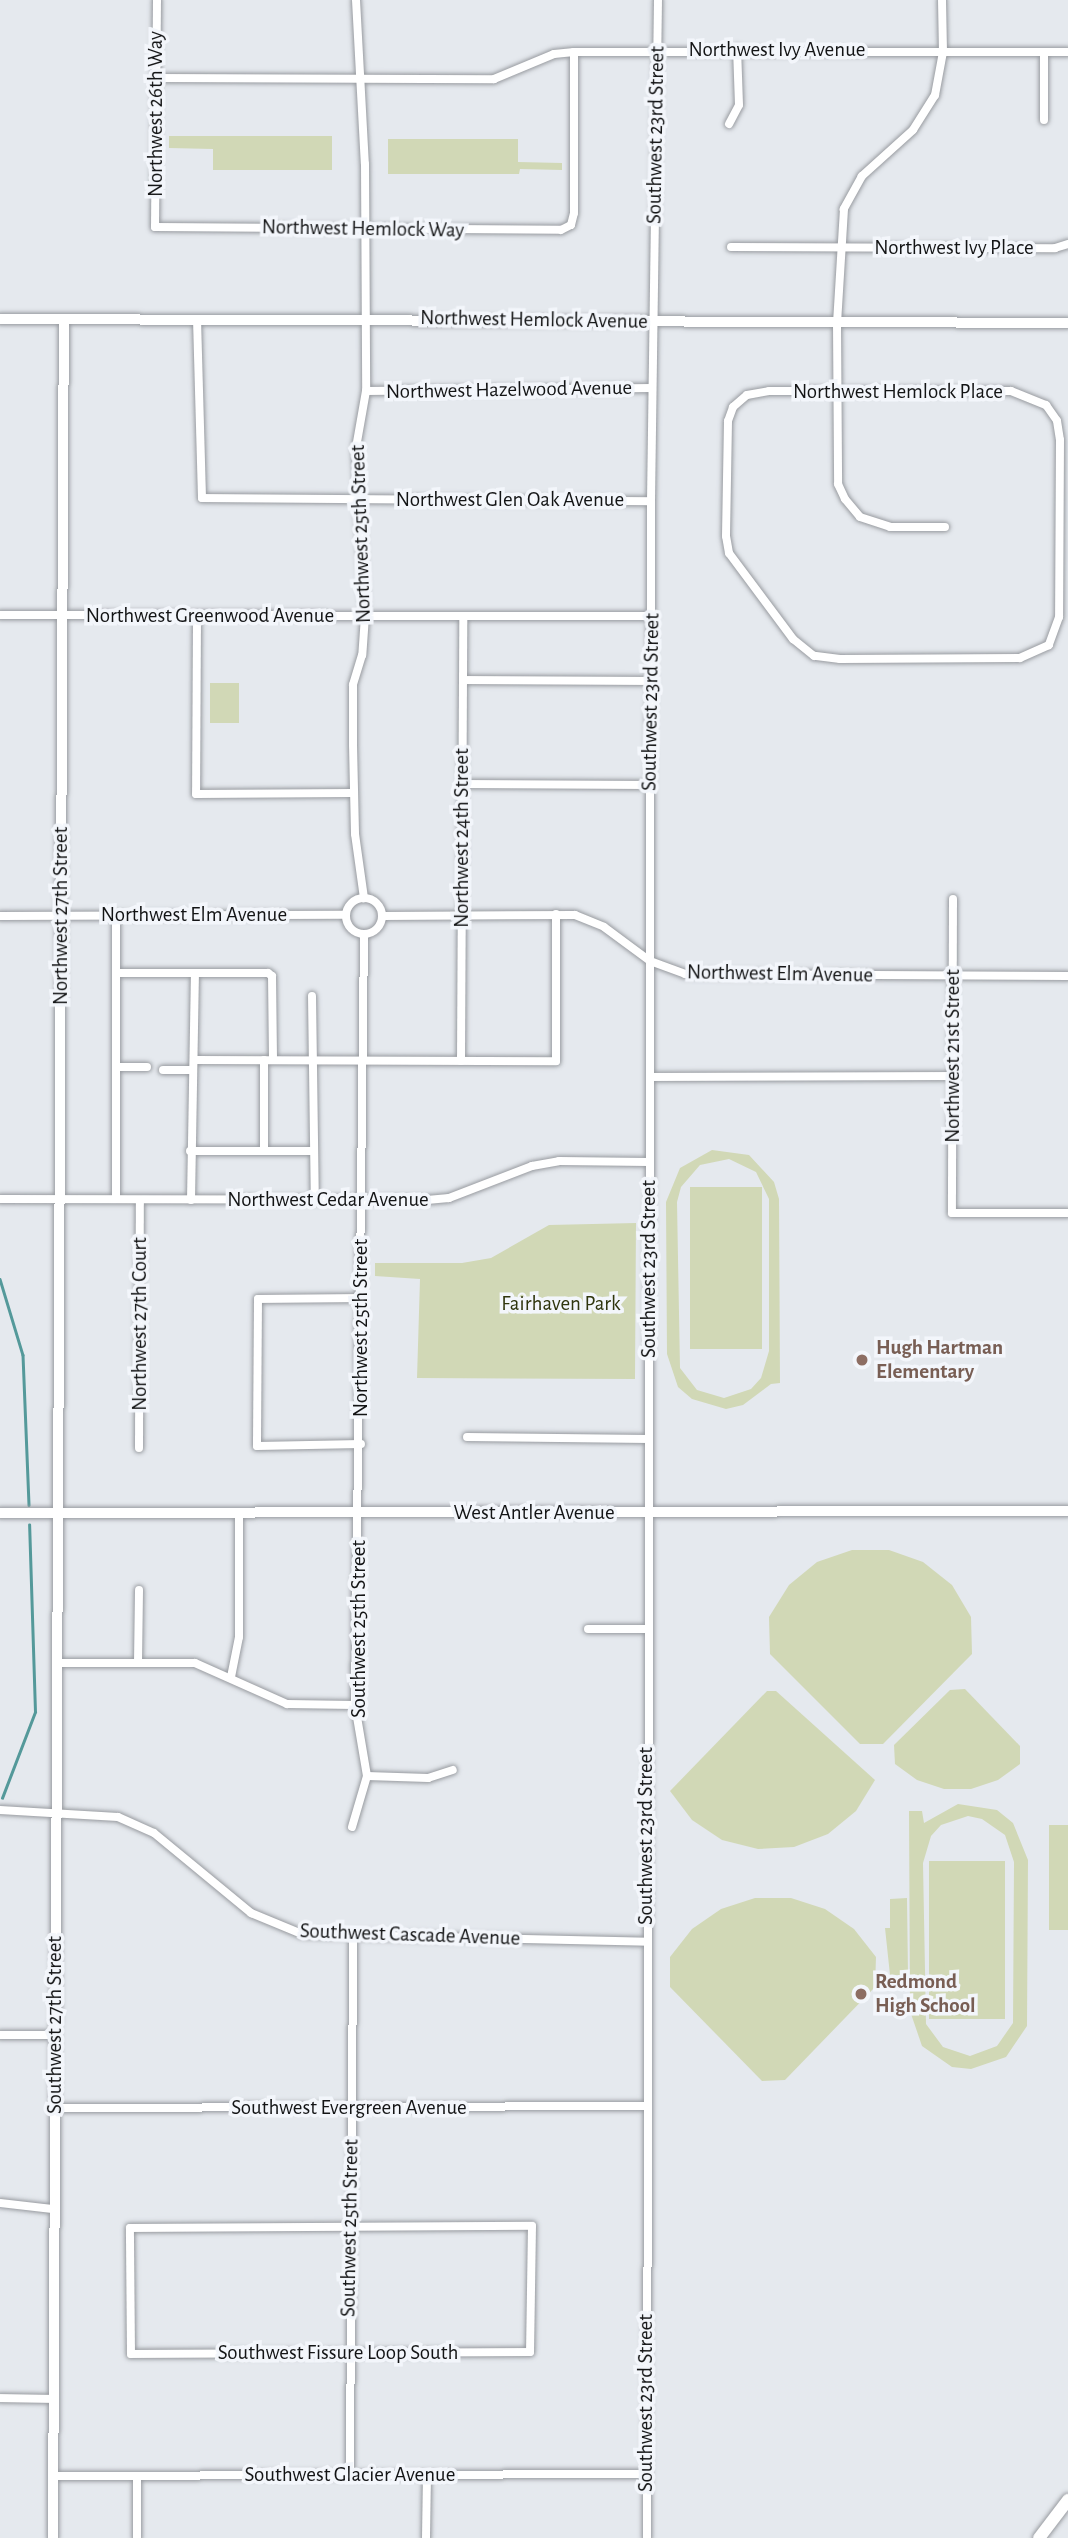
<!DOCTYPE html>
<html>
<head>
<meta charset="utf-8">
<style>
  body { margin:0 }
  #map { position:relative; width:1068px; height:2538px; overflow:hidden; background:#e5e9ee; font-family:"Alegreya Sans",sans-serif }
  div>[style] { position:absolute }
  .green>* { inset:0; background:#d1d8b6; transform-origin:0 0 }
  .stream>* { height:2.5px; margin:-1.25px; padding:0 1.25px; transform-origin:1.25px; border-radius:1.25px; background:#54999a }
  .roads { filter:drop-shadow(0 0 2px #989ba0) drop-shadow(0 0 2px #989ba0) }
  .minor>* { height:8px; margin:-4px; padding:0 4px; transform-origin:4px; border-radius:4px; background:#fff }
  .minor>.ring { margin:-4px; padding:0; box-sizing:content-box; background:none; border:8px solid #fff; border-radius:50% }
  .tertiary>* { height:10px; margin:-5px; padding:0 5px; transform-origin:5px; border-radius:5px; background:#fff }
  .secondary>* { height:12px; margin:-6px; padding:0 6px; transform-origin:6px; border-radius:6px; background:#fff }
  .dots>* { width:19px; height:19px; translate:-50% -50%; box-sizing:border-box; border:4px solid #f3f6fb; border-radius:50% }
  span { translate:-50% -50%; white-space:nowrap; text-align:center; line-height:1.15; -webkit-text-stroke:7px #f3f6fb; paint-order:stroke }
  .street-label { font-size:21px; color:#131415 }
  .park-label { font-size:21px; color:#2f350d }
  .education-label { font-size:21px; color:#785e54; font-weight:700 }
  .left { translate:0 -50%; text-align:left }
</style>
</head>
<body>
<div id="map">
  <div class="green">
    <i style="clip-path:polygon(169px 136px,332px 136px,332px 170px,213px 170px,213px 149px,169px 148px)"></i>
    <i style="clip-path:polygon(388px 139px,518px 139px,518px 162px,562px 163px,562px 170px,520px 169px,519px 174px,388px 174px)"></i>
    <i style="left:210px;top:683px;width:29px;height:40px"></i>
    <i style="clip-path:polygon(evenodd,712px 1150px,749px 1155px,774px 1182px,779px 1199px,780px 1383px,771px 1384px,743px 1405px,726px 1409px,692px 1399px,678px 1387px,667px 1354px,666px 1202px,680px 1168px,712px 1150px,729px 1159px,756px 1172px,769px 1199px,769px 1351px,761px 1378px,751px 1389px,724px 1398px,697px 1390px,680px 1368px,677px 1202px,681px 1187px,700px 1165px,729px 1159px)"></i>
    <i style="left:690px;top:1187px;width:72px;height:162px"></i>
    <i style="clip-path:polygon(636px 1223px,635px 1379px,417px 1378px,420px 1279px,375px 1276px,375px 1263px,462px 1263px,491px 1258px,549px 1225px)"></i>
    <i style="clip-path:polygon(852px 1550px,889px 1550px,923px 1562px,952px 1585px,971px 1617px,972px 1654px,883px 1744px,860px 1744px,770px 1654px,769px 1617px,789px 1585px,817px 1562px)"></i>
    <i style="clip-path:polygon(965px 1689px,1020px 1746px,1020px 1764px,998px 1780px,971px 1789px,944px 1789px,917px 1780px,895px 1764px,894px 1745px,950px 1690px)"></i>
    <i style="clip-path:polygon(767px 1691px,776px 1691px,875px 1780px,856px 1811px,828px 1834px,794px 1847px,758px 1849px,722px 1840px,692px 1820px,670px 1791px)"></i>
    <i style="clip-path:polygon(evenodd,958px 1804px,997px 1810px,1013px 1823px,1028px 1860px,1027px 2026px,1006px 2057px,971px 2069px,952px 2067px,922px 2046px,910px 2011px,909px 1811px,922px 1811px,924px 1823px,958px 1804px,968px 1816px,982px 1819px,1005px 1835px,1014px 1862px,1013px 2023px,997px 2046px,970px 2056px,943px 2047px,926px 2024px,923px 1863px,931px 1836px,941px 1825px,968px 1816px)"></i>
    <i style="left:1068px;top:1825px;width:105px;height:19px;rotate:90deg"></i>
    <i style="left:1005px;top:1861px;width:158px;height:76px;rotate:90deg"></i>
    <i style="clip-path:polygon(755px 1898px,791px 1898px,825px 1909px,854px 1929px,876px 1957px,875px 1987px,785px 2080px,762px 2081px,670px 1987px,670px 1957px,692px 1929px,721px 1909px)"></i>
    <i style="clip-path:polygon(907px 1898px,908px 1975px,890px 1975px,885px 1928px,890px 1928px,890px 1899px)"></i>
  </div>
  <div class="stream">
    <i style="left:0;top:1279px;width:79px;rotate:73.2deg"></i>
    <i style="left:23px;top:1355px;width:150px;rotate:87.7deg"></i>
    <i style="left:2px;top:1798px;width:92px;rotate:-69deg"></i>
    <i style="left:35px;top:1712px;width:187px;rotate:-91.8deg"></i>
  </div>
  <div class="roads">
    <div class="minor">
      <i style="left:157px;top:0;width:227px;rotate:90.5deg"></i>
      <i style="left:155px;top:227px;width:406px;rotate:0.4deg"></i>
      <i style="left:561px;top:230px;width:11px;rotate:-27deg"></i>
      <i style="left:571px;top:225px;width:12px;rotate:-76deg"></i>
      <i style="left:574px;top:213px;width:161px;rotate:-90deg"></i>
      <i style="left:356px;top:0;width:164px;rotate:86.9deg"></i>
      <i style="left:365px;top:164px;width:227px;rotate:89.7deg"></i>
      <i style="left:366px;top:391px;width:58px;rotate:100deg"></i>
      <i style="left:356px;top:448px;width:168px;rotate:86.9deg"></i>
      <i style="left:365px;top:616px;width:39px;rotate:94deg"></i>
      <i style="left:362px;top:655px;width:31px;rotate:107deg"></i>
      <i style="left:353px;top:685px;width:60px;rotate:90deg"></i>
      <i style="left:353px;top:745px;width:89px;rotate:88.7deg"></i>
      <i style="left:355px;top:834px;width:65px;rotate:82deg"></i>
      <i style="left:942px;top:0;width:52px;rotate:88.9deg"></i>
      <i style="left:943px;top:52px;width:44px;rotate:100.5deg"></i>
      <i style="left:935px;top:95px;width:41px;rotate:122.2deg"></i>
      <i style="left:913px;top:130px;width:69px;rotate:138deg"></i>
      <i style="left:862px;top:176px;width:38px;rotate:119deg"></i>
      <i style="left:844px;top:209px;width:115px;rotate:93.5deg"></i>
      <i style="left:837px;top:324px;width:160px;rotate:89.6deg"></i>
      <i style="left:838px;top:484px;width:17px;rotate:65deg"></i>
      <i style="left:845px;top:499px;width:23px;rotate:50deg"></i>
      <i style="left:860px;top:517px;width:32px;rotate:18deg"></i>
      <i style="left:890px;top:527px;width:55px"></i>
      <i style="left:1044px;top:52px;width:68px;rotate:90deg"></i>
      <i style="left:156px;top:78px;width:338px;rotate:0.2deg"></i>
      <i style="left:494px;top:79px;width:65px;rotate:-22.6deg"></i>
      <i style="left:554px;top:54px;width:20px;rotate:-6deg"></i>
      <i style="left:574px;top:52px;width:494px"></i>
      <i style="left:729px;top:124px;width:21px;rotate:-62deg"></i>
      <i style="left:739px;top:105px;width:56px;rotate:-92deg"></i>
      <i style="left:731px;top:247px;width:324px;rotate:0.2deg"></i>
      <i style="left:1055px;top:248px;width:14px;rotate:-17deg"></i>
      <i style="left:197px;top:319px;width:179px;rotate:88.4deg"></i>
      <i style="left:202px;top:498px;width:449px;rotate:0.4deg"></i>
      <i style="left:366px;top:391px;width:286px;rotate:-0.6deg"></i>
      <i style="left:769px;top:391px;width:242px"></i>
      <i style="left:1011px;top:391px;width:38px;rotate:22deg"></i>
      <i style="left:1046px;top:405px;width:19px;rotate:55deg"></i>
      <i style="left:1057px;top:421px;width:19px;rotate:81deg"></i>
      <i style="left:1060px;top:440px;width:177px;rotate:90.3deg"></i>
      <i style="left:1059px;top:617px;width:30px;rotate:110deg"></i>
      <i style="left:1049px;top:645px;width:32px;rotate:156deg"></i>
      <i style="left:1020px;top:658px;width:180px;rotate:179.7deg"></i>
      <i style="left:840px;top:659px;width:26px;rotate:-173deg"></i>
      <i style="left:814px;top:656px;width:27px;rotate:-141deg"></i>
      <i style="left:793px;top:639px;width:107px;rotate:-126.7deg"></i>
      <i style="left:729px;top:553px;width:17px;rotate:-100deg"></i>
      <i style="left:726px;top:536px;width:115px;rotate:-89deg"></i>
      <i style="left:728px;top:421px;width:15px;rotate:-70deg"></i>
      <i style="left:733px;top:407px;width:18px;rotate:-41deg"></i>
      <i style="left:747px;top:395px;width:22px;rotate:-10deg"></i>
      <i style="left:0;top:615px;width:653px;rotate:0.09deg"></i>
      <i style="left:197px;top:616px;width:178px;rotate:90.3deg"></i>
      <i style="left:196px;top:794px;width:157px;rotate:-0.4deg"></i>
      <i style="left:463px;top:680px;width:189px;rotate:0.3deg"></i>
      <i style="left:462px;top:784px;width:188px;rotate:0.3deg"></i>
      <i class="ring" style="left:346px;top:898px;width:28px;height:28px"></i>
      <i style="left:953px;top:899px;width:314px;rotate:90.2deg"></i>
      <i style="left:952px;top:1213px;width:116px"></i>
      <i style="left:0;top:916px;width:345px;rotate:-0.2deg"></i>
      <i style="left:382px;top:916px;width:193px;rotate:-0.3deg"></i>
      <i style="left:575px;top:915px;width:31px;rotate:22deg"></i>
      <i style="left:604px;top:927px;width:57px;rotate:36.5deg"></i>
      <i style="left:650px;top:961px;width:37px;rotate:20deg"></i>
      <i style="left:685px;top:974px;width:383px;rotate:0.3deg"></i>
      <i style="left:116px;top:973px;width:152px"></i>
      <i style="left:268px;top:973px;width:5px;rotate:37deg"></i>
      <i style="left:272px;top:976px;width:84px;rotate:89.3deg"></i>
      <i style="left:312px;top:996px;width:204px;rotate:89.2deg"></i>
      <i style="left:195px;top:1060px;width:361px;rotate:0.2deg"></i>
      <i style="left:556px;top:1061px;width:147px;rotate:-90deg"></i>
      <i style="left:264px;top:1060px;width:91px;rotate:90deg"></i>
      <i style="left:461px;top:1061px;width:445px;rotate:-89.7deg"></i>
      <i style="left:116px;top:1067px;width:31px"></i>
      <i style="left:163px;top:1070px;width:27px"></i>
      <i style="left:650px;top:1077px;width:303px;rotate:-0.2deg"></i>
      <i style="left:190px;top:1151px;width:124px"></i>
      <i style="left:0;top:1199px;width:427px;rotate:0.1deg"></i>
      <i style="left:427px;top:1200px;width:22px;rotate:-5deg"></i>
      <i style="left:449px;top:1198px;width:89px;rotate:-21.1deg"></i>
      <i style="left:532px;top:1166px;width:27px;rotate:-10deg"></i>
      <i style="left:559px;top:1161px;width:90px;rotate:0.6deg"></i>
      <i style="left:116px;top:1199px;width:284px;rotate:-90deg"></i>
      <i style="left:191px;top:1200px;width:227px;rotate:-89deg"></i>
      <i style="left:360px;top:1298px;width:102px;rotate:179.4deg"></i>
      <i style="left:258px;top:1299px;width:147px;rotate:90.4deg"></i>
      <i style="left:257px;top:1446px;width:104px;rotate:-1.1deg"></i>
      <i style="left:467px;top:1437px;width:182px;rotate:0.6deg"></i>
      <i style="left:139px;top:1448px;width:248px;rotate:-89.8deg"></i>
      <i style="left:588px;top:1629px;width:60px"></i>
      <i style="left:57px;top:1663px;width:138px"></i>
      <i style="left:195px;top:1663px;width:101px;rotate:24deg"></i>
      <i style="left:287px;top:1704px;width:68px;rotate:0.8deg"></i>
      <i style="left:138px;top:1663px;width:73px;rotate:-89.2deg"></i>
      <i style="left:231px;top:1677px;width:41px;rotate:-78.7deg"></i>
      <i style="left:239px;top:1637px;width:124px;rotate:-90deg"></i>
      <i style="left:367px;top:1776px;width:61px;rotate:1.9deg"></i>
      <i style="left:428px;top:1778px;width:26px;rotate:-18deg"></i>
      <i style="left:0;top:1810px;width:118px;rotate:3.4deg"></i>
      <i style="left:118px;top:1817px;width:39px;rotate:24deg"></i>
      <i style="left:154px;top:1833px;width:126px;rotate:39.5deg"></i>
      <i style="left:251px;top:1913px;width:55px;rotate:22.4deg"></i>
      <i style="left:302px;top:1934px;width:343px;rotate:1.3deg"></i>
      <i style="left:352px;top:1827px;width:53px;rotate:-73.6deg"></i>
      <i style="left:367px;top:1776px;width:72px;rotate:-99.6deg"></i>
      <i style="left:355px;top:1705px;width:771px;rotate:-89.33deg"></i>
      <i style="left:0;top:2035px;width:55px"></i>
      <i style="left:55px;top:2108px;width:589px;rotate:-0.19deg"></i>
      <i style="left:0;top:2203px;width:53px;rotate:6.5deg"></i>
      <i style="left:532px;top:2226px;width:126px;rotate:90.9deg"></i>
      <i style="left:530px;top:2352px;width:399px;rotate:179.7deg"></i>
      <i style="left:131px;top:2354px;width:126px;rotate:-90.5deg"></i>
      <i style="left:130px;top:2228px;width:402px;rotate:-0.3deg"></i>
      <i style="left:0;top:2398px;width:53px;rotate:1.1deg"></i>
      <i style="left:53px;top:2476px;width:594px;rotate:-0.19deg"></i>
      <i style="left:350px;top:2476px;width:538px;rotate:-89.68deg"></i>
      <i style="left:137px;top:2538px;width:62px;rotate:-90deg"></i>
      <i style="left:426px;top:2538px;width:62px;rotate:-89.1deg"></i>
      <i style="left:647px;top:2538px;width:2037px;rotate:-89.89deg"></i>
      <i style="left:651px;top:501px;width:501px;rotate:-89.2deg"></i>
    </div>
    <div class="tertiary">
      <i style="left:0;top:319px;width:1068px;rotate:0.21deg"></i>
      <i style="left:0;top:1513px;width:1068px;rotate:-0.11deg"></i>
      <i style="left:53px;top:2538px;width:2219px;rotate:-89.72deg"></i>
    </div>
    <div class="secondary">
      <i style="left:1039px;top:2538px;width:48px;rotate:-52.7deg"></i>
    </div>
  </div>
  <div class="dots">
    <i style="left:862px;top:1360px;background:#8d6e63"></i>
    <i style="left:861px;top:1994px;background:#8d6e63"></i>
  </div>
  <div class="street-label">
    <span style="left:777px;top:50px">Northwest Ivy Avenue</span>
    <span style="left:156px;top:114px;rotate:-90deg">Northwest 26th Way</span>
    <span style="left:656px;top:135px;rotate:-89deg">Southwest 23rd Street</span>
    <span style="left:363px;top:229px;rotate:1deg">Northwest Hemlock Way</span>
    <span style="left:954px;top:248px">Northwest Ivy Place</span>
    <span style="left:534px;top:320px;rotate:1deg">Northwest Hemlock Avenue</span>
    <span style="left:509px;top:390px;rotate:-1deg">Northwest Hazelwood Avenue</span>
    <span style="left:898px;top:392px">Northwest Hemlock Place</span>
    <span style="left:510px;top:500px">Northwest Glen Oak Avenue</span>
    <span style="left:361px;top:534px;rotate:-92deg">Northwest 25th Street</span>
    <span style="left:210px;top:616px">Northwest Greenwood Avenue</span>
    <span style="left:651px;top:702px;rotate:-89deg">Southwest 23rd Street</span>
    <span style="left:462px;top:838px;rotate:-90deg">Northwest 24th Street</span>
    <span style="left:194px;top:915px">Northwest Elm Avenue</span>
    <span style="left:61px;top:916px;rotate:-90deg">Northwest 27th Street</span>
    <span style="left:780px;top:974px;rotate:1deg">Northwest Elm Avenue</span>
    <span style="left:953px;top:1056px;rotate:-90deg">Northwest 21st Street</span>
    <span style="left:328px;top:1200px">Northwest Cedar Avenue</span>
    <span style="left:649px;top:1269px;rotate:-90deg">Southwest 23rd Street</span>
    <span style="left:140px;top:1324px;rotate:-90deg">Northwest 27th Court</span>
    <span style="left:361px;top:1328px;rotate:-90deg">Northwest 25th Street</span>
    <span style="left:534px;top:1513px">West Antler Avenue</span>
    <span style="left:359px;top:1629px;rotate:-90deg">Southwest 25th Street</span>
    <span style="left:646px;top:1836px;rotate:-90deg">Southwest 23rd Street</span>
    <span style="left:410px;top:1935px;rotate:2deg">Southwest Cascade Avenue</span>
    <span style="left:55px;top:2025px;rotate:-90deg">Southwest 27th Street</span>
    <span style="left:349px;top:2108px">Southwest Evergreen Avenue</span>
    <span style="left:350px;top:2228px;rotate:-89deg">Southwest 25th Street</span>
    <span style="left:338px;top:2353px">Southwest Fissure Loop South</span>
    <span style="left:646px;top:2403px;rotate:-90deg">Southwest 23rd Street</span>
    <span style="left:350px;top:2475px">Southwest Glacier Avenue</span>
  </div>
  <div class="park-label">
    <span style="left:561px;top:1304px">Fairhaven Park</span>
  </div>
  <div class="education-label">
    <span class="left" style="left:876px;top:1360px">Hugh Hartman<br>Elementary</span>
    <span class="left" style="left:875px;top:1994px">Redmond<br>High School</span>
  </div>
</div>
</body>
</html>
